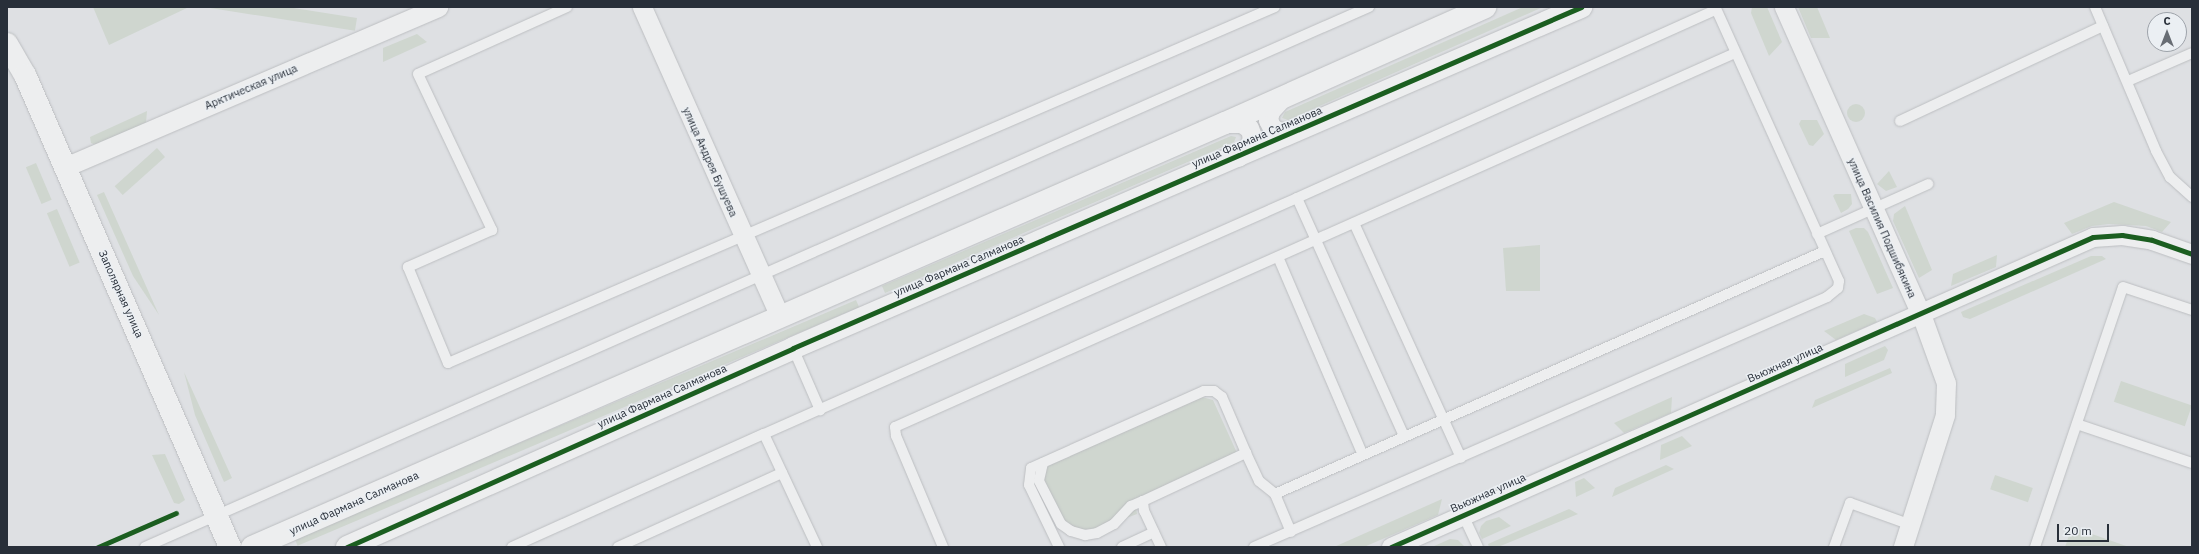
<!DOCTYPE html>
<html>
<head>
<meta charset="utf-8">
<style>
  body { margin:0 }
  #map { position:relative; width:2199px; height:554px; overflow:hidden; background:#dee0e3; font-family:"IBM Plex Sans",sans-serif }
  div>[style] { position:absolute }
  .green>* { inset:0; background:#cfd6cf; transform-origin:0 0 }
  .round { border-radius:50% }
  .roads { filter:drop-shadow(0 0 1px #bcbec1) drop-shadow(0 0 1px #bcbec1) }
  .service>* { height:10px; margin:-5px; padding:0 5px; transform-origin:5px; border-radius:5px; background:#edeeef }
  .minor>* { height:19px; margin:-9.5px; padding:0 9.5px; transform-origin:9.5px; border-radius:9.5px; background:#edeeef }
  .tertiary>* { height:22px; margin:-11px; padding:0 11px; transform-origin:11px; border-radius:11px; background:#edeeef }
  .cycleway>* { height:5px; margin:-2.5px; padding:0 2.5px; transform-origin:2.5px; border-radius:2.5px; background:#1b5e20 }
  span { translate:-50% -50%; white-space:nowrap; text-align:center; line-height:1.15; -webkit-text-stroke:3px #ebeff3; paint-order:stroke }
  .street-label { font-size:11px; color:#282f39 }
  .frame { position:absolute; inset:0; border:8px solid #282f39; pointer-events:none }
  .north { position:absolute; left:2147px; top:12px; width:40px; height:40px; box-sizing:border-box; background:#ebeff3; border:1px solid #9da2a9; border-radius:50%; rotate:0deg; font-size:11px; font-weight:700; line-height:16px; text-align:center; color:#282f39 }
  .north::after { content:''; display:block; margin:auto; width:14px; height:18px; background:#686d74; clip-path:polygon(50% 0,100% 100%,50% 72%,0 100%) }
  .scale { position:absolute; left:2057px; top:524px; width:52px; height:18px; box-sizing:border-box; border:2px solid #282f39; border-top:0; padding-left:5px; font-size:12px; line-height:14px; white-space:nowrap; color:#282f39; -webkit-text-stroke:3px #ebeff3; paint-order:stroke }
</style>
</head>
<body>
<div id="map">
  <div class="green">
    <i style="clip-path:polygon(93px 7px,189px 7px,109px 45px)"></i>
    <i style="clip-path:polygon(1523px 7px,1543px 7px,1288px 120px,1282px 118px,1285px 112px)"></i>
    <i style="clip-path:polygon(1752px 7px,1767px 7px,1782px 42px,1769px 56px,1751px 13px)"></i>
    <i style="clip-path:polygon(1798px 7px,1817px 7px,1830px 38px,1811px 38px)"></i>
    <i style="left:357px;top:18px;width:13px;height:156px;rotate:99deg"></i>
    <i style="clip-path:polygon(417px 34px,427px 42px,383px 62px,383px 48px)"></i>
    <i class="round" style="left:1847px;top:104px;width:18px;height:18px"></i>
    <i style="clip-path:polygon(147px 111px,146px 123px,96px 145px,91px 143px,90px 137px)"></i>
    <i style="clip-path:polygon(1801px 120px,1817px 120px,1824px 134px,1813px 146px,1809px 145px,1799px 124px)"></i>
    <i style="clip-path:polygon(1231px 136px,1236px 137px,1234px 142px,885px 293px,882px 286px)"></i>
    <i style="left:157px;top:148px;width:12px;height:57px;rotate:48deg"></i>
    <i style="left:36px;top:163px;width:40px;height:11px;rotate:67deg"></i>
    <i style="clip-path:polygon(1889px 171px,1897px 187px,1886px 191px,1877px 184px)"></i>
    <i style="clip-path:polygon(104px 192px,159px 315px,133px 276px,97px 195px)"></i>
    <i style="clip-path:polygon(1835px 194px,1851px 194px,1852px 204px,1848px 209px,1841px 213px,1833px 196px)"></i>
    <i style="clip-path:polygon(2114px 202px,2171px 222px,2162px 232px,2146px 226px,2109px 224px,2092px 226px,2072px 234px,2064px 223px)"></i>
    <i style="clip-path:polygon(1905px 206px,1932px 270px,1919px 278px,1893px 221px,1894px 214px)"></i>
    <i style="left:57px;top:209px;width:58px;height:11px;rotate:67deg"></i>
    <i style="clip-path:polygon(1856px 228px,1864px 228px,1868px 232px,1893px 288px,1877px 294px,1849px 231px)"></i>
    <i style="clip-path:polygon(1540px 245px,1540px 291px,1506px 291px,1503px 248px)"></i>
    <i style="clip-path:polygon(1997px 255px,1996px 267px,1951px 286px,1953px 274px)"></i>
    <i style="clip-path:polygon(2091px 256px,2102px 256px,2106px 259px,1970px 319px,1963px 317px,1961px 312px)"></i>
    <i style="left:856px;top:300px;width:8px;height:610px;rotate:67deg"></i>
    <i style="clip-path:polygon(1864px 314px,1875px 318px,1877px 322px,1836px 340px,1824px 331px)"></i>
    <i style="clip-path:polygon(1885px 346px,1888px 350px,1884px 360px,1845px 377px,1845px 364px)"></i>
    <i style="clip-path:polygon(1890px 368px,1892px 373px,1812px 408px,1815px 400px)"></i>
    <i style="clip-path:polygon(184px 372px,232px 478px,224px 482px,195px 415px)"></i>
    <i style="left:2121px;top:381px;width:75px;height:22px;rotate:19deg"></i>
    <i style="clip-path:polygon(1202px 397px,1213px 400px,1237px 453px,1135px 499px,1137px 514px,1088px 532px,1070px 528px,1062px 522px,1046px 487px,1043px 473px,1046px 464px)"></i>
    <i style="clip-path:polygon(1672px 397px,1671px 413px,1624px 433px,1614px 423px)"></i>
    <i style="clip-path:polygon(1682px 436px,1692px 446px,1660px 460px,1661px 445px)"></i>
    <i style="clip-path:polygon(165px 454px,185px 500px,179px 504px,174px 503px,152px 455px)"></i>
    <i style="clip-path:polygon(1666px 465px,1674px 469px,1612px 497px,1615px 488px)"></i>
    <i style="left:1995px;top:475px;width:40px;height:15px;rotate:19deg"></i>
    <i style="clip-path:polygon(1584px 478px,1595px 488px,1576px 497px,1575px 482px)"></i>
    <i style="clip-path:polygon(1442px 499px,1438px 515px,1364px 547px,1334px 547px)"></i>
    <i style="clip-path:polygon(1569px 509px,1578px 514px,1498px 547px,1489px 547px,1488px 544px)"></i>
    <i style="clip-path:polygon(1499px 517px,1511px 526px,1482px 539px,1479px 533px,1481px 526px,1486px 521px)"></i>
    <i style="clip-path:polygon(2072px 527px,2129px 547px,2065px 547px)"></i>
    <i style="clip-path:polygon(1450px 539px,1458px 540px,1464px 546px,1432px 547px)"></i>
  </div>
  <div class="roads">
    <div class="service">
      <i style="left:567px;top:7px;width:163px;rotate:155.8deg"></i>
      <i style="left:418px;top:74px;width:173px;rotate:64.6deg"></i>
      <i style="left:492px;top:230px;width:92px;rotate:156.2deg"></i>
      <i style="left:408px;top:267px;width:104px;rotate:67.4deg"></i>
      <i style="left:448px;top:363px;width:900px;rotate:-23.29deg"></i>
      <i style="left:2095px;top:7px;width:156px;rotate:67deg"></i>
      <i style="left:2156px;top:151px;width:30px;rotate:62deg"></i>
      <i style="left:2170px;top:177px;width:30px;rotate:42deg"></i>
      <i style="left:2128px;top:81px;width:70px;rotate:-23.6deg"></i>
      <i style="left:1900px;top:121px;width:224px;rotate:-25.1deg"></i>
      <i style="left:1297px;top:198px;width:459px;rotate:-24.2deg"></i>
      <i style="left:1354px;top:223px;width:258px;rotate:65.5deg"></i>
      <i style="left:1817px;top:234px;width:122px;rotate:-24.2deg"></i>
      <i style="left:1278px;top:257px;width:215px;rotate:66.8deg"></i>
      <i style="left:793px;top:348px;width:68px;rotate:66.5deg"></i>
      <i style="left:2077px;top:424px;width:121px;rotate:18.7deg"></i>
      <i style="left:764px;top:434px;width:583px;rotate:-23.88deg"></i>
      <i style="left:1297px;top:198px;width:261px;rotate:65.8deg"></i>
      <i style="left:1043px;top:463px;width:18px;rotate:103deg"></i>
      <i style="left:1039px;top:481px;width:48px;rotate:62.9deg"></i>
      <i style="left:1061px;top:524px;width:12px;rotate:35deg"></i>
      <i style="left:1071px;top:531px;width:15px;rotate:16deg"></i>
      <i style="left:1085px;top:535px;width:12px;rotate:-9deg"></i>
      <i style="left:1097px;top:533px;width:19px;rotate:-28deg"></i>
      <i style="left:1114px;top:524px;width:25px;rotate:-47deg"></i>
      <i style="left:1131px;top:506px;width:13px;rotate:-23deg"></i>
      <i style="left:1275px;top:494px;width:601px;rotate:-23.84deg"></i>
      <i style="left:1463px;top:515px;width:35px;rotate:65deg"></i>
      <i style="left:145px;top:547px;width:1338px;rotate:-23.81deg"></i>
      <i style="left:512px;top:547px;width:276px;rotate:-24.2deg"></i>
      <i style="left:764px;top:434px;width:125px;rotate:64.9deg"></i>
      <i style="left:618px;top:547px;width:180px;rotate:-24.3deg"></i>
      <i style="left:943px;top:547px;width:121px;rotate:-112.9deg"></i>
      <i style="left:896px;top:436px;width:9px;rotate:-96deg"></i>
      <i style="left:895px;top:427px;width:919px;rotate:-24deg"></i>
      <i style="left:1059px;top:547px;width:69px;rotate:-115.8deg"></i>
      <i style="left:1029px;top:485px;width:17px;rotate:-83deg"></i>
      <i style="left:1031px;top:468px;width:189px;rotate:-24deg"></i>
      <i style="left:1204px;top:391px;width:10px"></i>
      <i style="left:1214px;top:391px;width:10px;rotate:37deg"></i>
      <i style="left:1222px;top:397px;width:61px;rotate:66.8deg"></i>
      <i style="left:1122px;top:547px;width:35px;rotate:-25deg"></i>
      <i style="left:1161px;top:547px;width:40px;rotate:-115deg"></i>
      <i style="left:1144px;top:511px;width:10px;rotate:-96deg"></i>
      <i style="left:1143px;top:501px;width:114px;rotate:-25deg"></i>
      <i style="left:1246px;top:453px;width:31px;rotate:65deg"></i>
      <i style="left:1259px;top:481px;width:21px;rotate:39deg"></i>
      <i style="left:1275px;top:494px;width:41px;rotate:67.2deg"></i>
      <i style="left:1254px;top:547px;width:625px;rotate:-23.57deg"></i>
      <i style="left:1827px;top:297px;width:14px;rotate:-39deg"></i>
      <i style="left:1838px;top:288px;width:7px;rotate:-82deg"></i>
      <i style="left:1839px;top:281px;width:301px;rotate:-114.3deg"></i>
      <i style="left:1834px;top:547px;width:47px;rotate:-70deg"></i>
      <i style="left:1850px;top:503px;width:65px;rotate:19.8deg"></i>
      <i style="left:2035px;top:547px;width:274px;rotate:-71.3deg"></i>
      <i style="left:2123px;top:287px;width:73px;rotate:18.4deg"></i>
    </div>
    <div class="minor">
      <i style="left:642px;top:7px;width:339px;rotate:66deg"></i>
      <i style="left:1784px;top:7px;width:336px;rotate:66deg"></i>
      <i style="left:1921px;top:314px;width:73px;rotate:70.1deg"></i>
      <i style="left:1946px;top:383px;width:32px;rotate:92deg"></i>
      <i style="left:1945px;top:415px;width:139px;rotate:107.7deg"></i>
      <i style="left:1282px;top:98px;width:18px;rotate:133deg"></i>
      <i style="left:1270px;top:111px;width:9px;rotate:103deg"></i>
      <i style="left:1268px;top:120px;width:9px;rotate:63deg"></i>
      <i style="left:1272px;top:128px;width:9px;rotate:27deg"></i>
      <i style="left:1280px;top:132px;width:16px;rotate:-4deg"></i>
      <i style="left:1225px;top:123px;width:16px"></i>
      <i style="left:1241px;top:123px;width:9px;rotate:32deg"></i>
      <i style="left:1249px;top:128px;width:9px;rotate:69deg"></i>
      <i style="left:1252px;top:136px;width:9px;rotate:103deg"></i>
      <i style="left:1250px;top:145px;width:17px;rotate:135deg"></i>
      <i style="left:65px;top:167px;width:406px;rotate:-23.2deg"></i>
      <i style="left:1391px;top:547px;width:767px;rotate:-23.83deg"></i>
      <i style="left:2093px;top:237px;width:29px;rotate:-4deg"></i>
      <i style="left:2122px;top:235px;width:30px;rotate:9deg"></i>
      <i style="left:2152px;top:240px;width:42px;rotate:19.3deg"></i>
    </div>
    <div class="tertiary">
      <i style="left:7px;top:44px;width:36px;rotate:60deg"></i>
      <i style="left:25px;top:75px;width:515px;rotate:66.52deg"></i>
      <i style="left:252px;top:547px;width:1061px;rotate:-23.55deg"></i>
      <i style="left:1225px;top:123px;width:285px;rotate:-24deg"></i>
      <i style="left:347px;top:547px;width:488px;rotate:-24deg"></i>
      <i style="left:793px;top:348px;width:859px;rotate:-23.4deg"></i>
    </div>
  </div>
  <div class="cycleway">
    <i style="left:98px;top:547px;width:85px;rotate:-23.6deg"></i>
    <i style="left:347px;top:547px;width:488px;rotate:-24deg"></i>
    <i style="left:793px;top:348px;width:859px;rotate:-23.4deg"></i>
    <i style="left:1391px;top:547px;width:767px;rotate:-23.83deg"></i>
    <i style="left:2093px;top:237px;width:29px;rotate:-4deg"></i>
    <i style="left:2122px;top:235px;width:30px;rotate:9deg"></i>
    <i style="left:2152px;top:240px;width:42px;rotate:19.3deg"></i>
  </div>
  <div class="street-label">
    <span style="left:251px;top:87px;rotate:-23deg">Арктическая улица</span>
    <span style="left:1257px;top:137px;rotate:-23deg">улица Фармана Салманова</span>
    <span style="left:710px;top:162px;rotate:66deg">улица Андрея Бушуева</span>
    <span style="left:1882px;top:228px;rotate:66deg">улица Василия Подшибякина</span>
    <span style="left:959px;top:266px;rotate:-23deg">улица Фармана Салманова</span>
    <span style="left:121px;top:294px;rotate:66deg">Заполярная улица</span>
    <span style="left:1785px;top:363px;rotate:-24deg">Вьюжная улица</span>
    <span style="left:662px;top:396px;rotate:-24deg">улица Фармана Салманова</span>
    <span style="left:1488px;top:493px;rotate:-24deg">Вьюжная улица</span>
    <span style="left:354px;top:503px;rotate:-24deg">улица Фармана Салманова</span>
  </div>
  <div class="frame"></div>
  <div class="north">С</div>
  <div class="scale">20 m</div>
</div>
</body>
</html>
